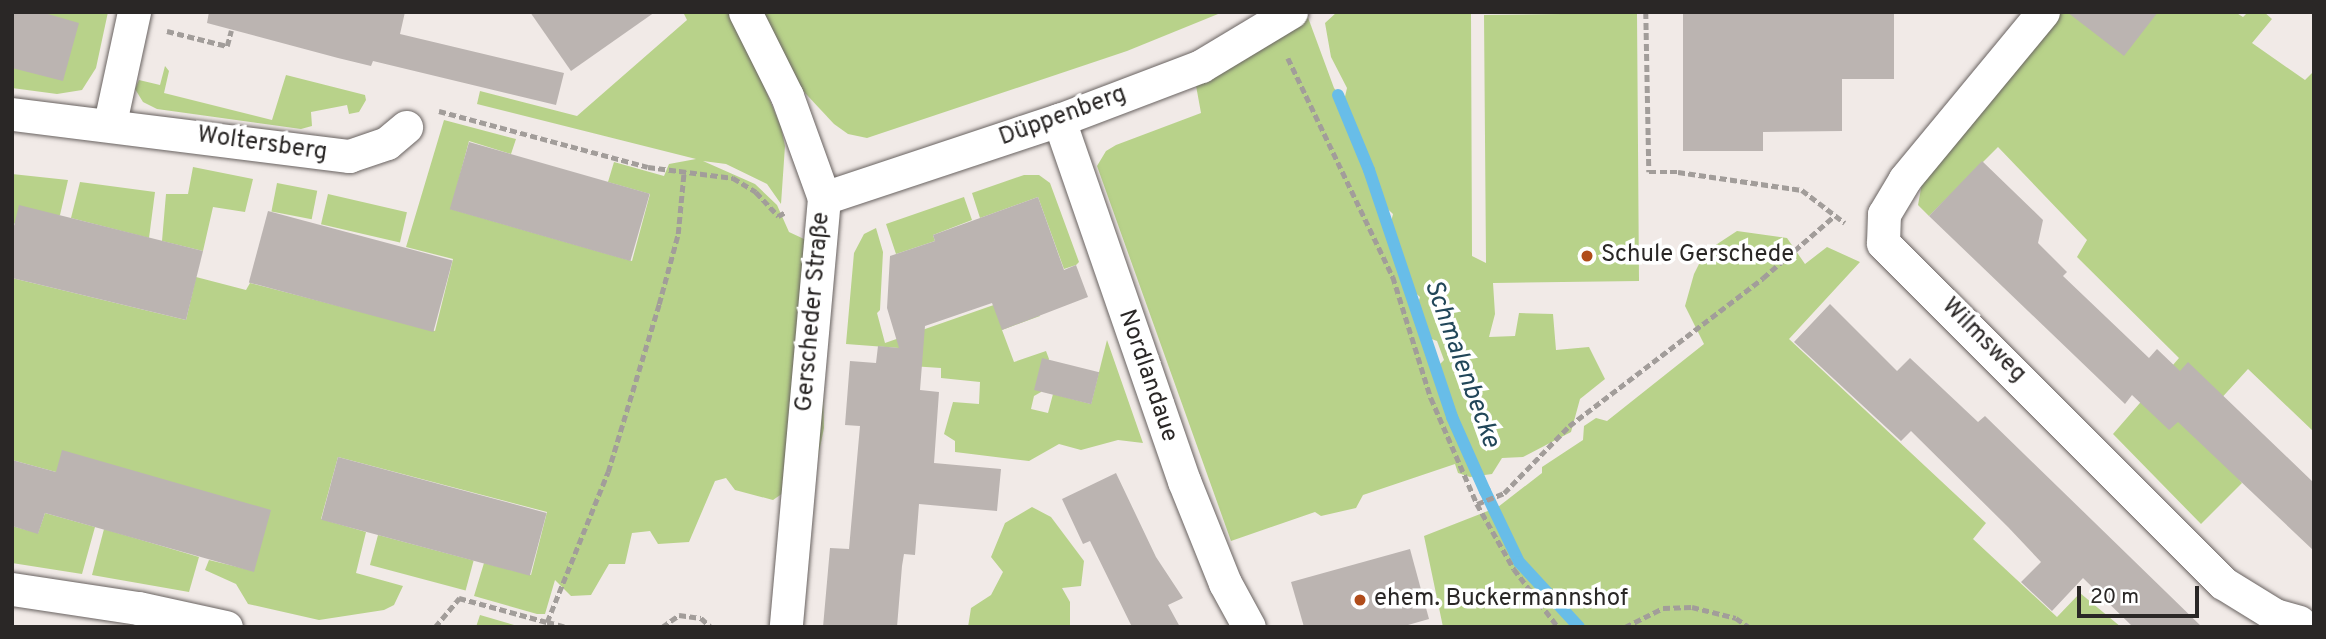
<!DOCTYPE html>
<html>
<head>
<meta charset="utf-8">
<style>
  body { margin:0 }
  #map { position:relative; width:2326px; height:639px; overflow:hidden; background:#f1eae7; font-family:Overpass,sans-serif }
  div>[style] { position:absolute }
  .green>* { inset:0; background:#b8d28a; transform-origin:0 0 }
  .stream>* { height:12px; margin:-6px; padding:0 6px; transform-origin:6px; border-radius:6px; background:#68bde8 }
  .building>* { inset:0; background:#bbb4b1; transform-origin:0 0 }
  .path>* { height:4.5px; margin-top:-2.25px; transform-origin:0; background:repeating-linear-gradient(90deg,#a29d9a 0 7px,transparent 0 10.5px) }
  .roads { filter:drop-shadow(0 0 2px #696361) drop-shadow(0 0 2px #696361) }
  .street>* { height:33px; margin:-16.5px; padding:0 16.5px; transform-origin:16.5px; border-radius:16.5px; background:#fff }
  .dots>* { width:19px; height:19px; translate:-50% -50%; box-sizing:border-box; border:4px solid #fff; border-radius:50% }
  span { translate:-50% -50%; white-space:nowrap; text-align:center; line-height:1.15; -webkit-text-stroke:7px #fff; paint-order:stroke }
  .street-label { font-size:24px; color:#2a2726 }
  .poi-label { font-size:24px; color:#2a2726 }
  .left { translate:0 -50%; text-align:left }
  .water-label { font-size:26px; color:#214659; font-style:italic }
  .frame { position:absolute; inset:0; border:14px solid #2a2726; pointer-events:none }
  .scale { position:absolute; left:2077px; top:586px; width:122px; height:32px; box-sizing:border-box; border:4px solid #2a2726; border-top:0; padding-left:9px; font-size:21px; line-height:24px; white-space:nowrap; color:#2a2726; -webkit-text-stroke:5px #fff; paint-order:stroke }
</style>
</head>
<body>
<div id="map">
  <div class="green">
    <i style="clip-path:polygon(12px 12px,108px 12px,96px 68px,82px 90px,57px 94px,12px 88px)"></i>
    <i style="clip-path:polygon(683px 12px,733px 12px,781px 127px,785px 146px,781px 204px,767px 184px,726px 164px,703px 161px,755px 184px,777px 205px,789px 232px,819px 246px,824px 428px,815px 471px,773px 500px,735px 490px,726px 478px,715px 481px,689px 542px,658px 544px,650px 531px,632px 533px,625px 564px,609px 564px,591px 595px,571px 596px,555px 580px,545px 614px,537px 614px,474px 596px,484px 563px,531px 575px,547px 512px,338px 457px,321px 519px,366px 532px,356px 573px,403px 586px,394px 605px,384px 610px,319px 620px,248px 604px,236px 584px,205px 570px,209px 560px,254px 571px,56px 472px,12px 460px,12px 278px,186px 320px,196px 277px,246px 290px,250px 283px,435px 331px,453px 259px,406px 247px,444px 120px,516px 139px,511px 154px,469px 141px,451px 209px,632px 261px,650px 194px,608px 182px,614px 162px,664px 176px,669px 164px,696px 159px,477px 104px,480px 91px,577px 116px,687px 20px)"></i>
    <i style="clip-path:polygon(758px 12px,1223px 12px,1127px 51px,867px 138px,848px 134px,834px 124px,792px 79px)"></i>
    <i style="clip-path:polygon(evenodd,1306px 12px,1334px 88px,1344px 101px,1347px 88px,1331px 57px,1325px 23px,1337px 12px,1471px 12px,1472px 256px,1486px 263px,1484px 15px,1637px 13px,1639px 281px,1493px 283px,1495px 314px,1489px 337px,1515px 336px,1519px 313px,1553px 314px,1556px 350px,1589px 347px,1605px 379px,1580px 399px,1571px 432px,1523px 457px,1502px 458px,1492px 474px,1470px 477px,1458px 473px,1455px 464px,1363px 495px,1356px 508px,1321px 516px,1315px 512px,1231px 541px,1097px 166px,1106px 151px,1116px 145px,1201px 113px,1195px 80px,1306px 12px,1377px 199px,1393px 214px,1387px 238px,1377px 200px,1377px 199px,1306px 12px,1401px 280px,1420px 297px,1414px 316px,1413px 316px,1401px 280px,1306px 12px,1421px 335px,1437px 341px,1444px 360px,1434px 370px,1421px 335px)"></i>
    <i style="clip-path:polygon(2062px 12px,2235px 12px,2243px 17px,2248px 12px,2264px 12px,2272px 19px,2252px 43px,2305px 80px,2314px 71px,2314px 432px,2248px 369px,2196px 426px,2242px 483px,2201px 524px,2113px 434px,2179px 358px,2077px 257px,2087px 240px,1998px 147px,1929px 216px,1918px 205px,1922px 183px)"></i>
    <i style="clip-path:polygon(165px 66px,169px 71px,164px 93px,272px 120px,286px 75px,365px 95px,366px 100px,359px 112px,349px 114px,347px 105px,311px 112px,312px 126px,301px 129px,157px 109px,143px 102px,135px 89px,139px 80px,160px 85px)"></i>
    <i style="clip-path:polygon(193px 167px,253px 179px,245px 212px,213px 207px,203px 251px,162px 241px,166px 194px,188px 194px)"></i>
    <i style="clip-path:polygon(12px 174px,68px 180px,60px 215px,12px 224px)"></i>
    <i style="clip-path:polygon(1024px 175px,1039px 175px,1050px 183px,1079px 262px,1076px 265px,1064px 269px,1038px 197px,980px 218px,972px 193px)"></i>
    <i style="clip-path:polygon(80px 182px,155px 192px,149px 238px,71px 218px)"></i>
    <i style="left:277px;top:183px;width:41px;height:29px;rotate:11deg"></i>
    <i style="left:328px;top:194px;width:81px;height:31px;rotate:13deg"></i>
    <i style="clip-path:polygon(964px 197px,972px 220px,933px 235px,935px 241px,896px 254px,886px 224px)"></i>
    <i style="clip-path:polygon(876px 228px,883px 252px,880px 310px,877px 313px,885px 343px,1031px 292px,1040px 316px,1002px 330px,1014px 362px,1046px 351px,1049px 359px,1041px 392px,1034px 396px,1031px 409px,1048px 413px,1053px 394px,1091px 404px,1107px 340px,1143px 443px,1118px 440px,1081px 450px,1059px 444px,1029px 461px,955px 452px,955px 441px,944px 434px,953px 402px,979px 404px,980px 382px,941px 378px,941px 368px,911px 366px,912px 349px,846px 344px,854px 253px,864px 234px)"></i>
    <i style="clip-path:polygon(1737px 231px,1787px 238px,1805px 264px,1827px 247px,1860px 262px,1789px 339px,1986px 523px,1973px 539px,2057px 617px,2080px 593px,2121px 627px,1443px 627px,1424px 536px,1498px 507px,1542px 473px,1542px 467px,1583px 440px,1584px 426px,1596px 418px,1607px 421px,1704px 344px,1685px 306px,1694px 274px,1705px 252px)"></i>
    <i style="clip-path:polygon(1032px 507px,1051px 517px,1084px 561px,1081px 586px,1062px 588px,1070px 602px,1070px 627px,968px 627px,971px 608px,991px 595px,1003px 572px,991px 557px,1005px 523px)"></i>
    <i style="clip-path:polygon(45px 513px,95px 527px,82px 574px,12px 563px,12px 526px,38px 533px)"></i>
    <i style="clip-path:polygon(104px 529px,199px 557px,189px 592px,92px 575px)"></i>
    <i style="left:378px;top:535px;width:99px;height:31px;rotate:15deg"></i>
    <i style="clip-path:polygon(480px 615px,521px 627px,476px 627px)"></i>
  </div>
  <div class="stream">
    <i style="left:1338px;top:95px;width:81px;rotate:67.5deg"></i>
    <i style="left:1369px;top:170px;width:261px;rotate:71.4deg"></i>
    <i style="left:1452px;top:417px;width:81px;rotate:66deg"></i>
    <i style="left:1485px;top:491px;width:79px;rotate:64.4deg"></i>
    <i style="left:1519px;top:562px;width:88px;rotate:47.3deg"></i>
  </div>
  <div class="building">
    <i style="clip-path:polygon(12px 12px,41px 12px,79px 23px,63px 81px,12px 68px)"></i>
    <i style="clip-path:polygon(209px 12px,405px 12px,400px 34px,564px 73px,556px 105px,373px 61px,371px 66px,338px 58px,207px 23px)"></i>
    <i style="clip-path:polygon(530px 12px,655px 12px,571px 71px)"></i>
    <i style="clip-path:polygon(1683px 12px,1894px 12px,1894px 79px,1842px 79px,1842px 131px,1763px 132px,1763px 151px,1683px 151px)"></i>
    <i style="clip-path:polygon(2067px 12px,2158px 12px,2124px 56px)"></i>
    <i style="left:469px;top:142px;width:188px;height:70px;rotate:16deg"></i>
    <i style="clip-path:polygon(1982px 161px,2043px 220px,2038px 243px,2067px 272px,2063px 276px,2149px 358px,2157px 349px,2180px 371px,2188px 362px,2314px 483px,2314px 551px,2178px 422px,2169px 430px,2132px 395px,2125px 404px,1929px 216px)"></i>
    <i style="clip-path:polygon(1038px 197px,1064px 270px,1076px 265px,1088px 297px,1002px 330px,992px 303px,925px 326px,920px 390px,939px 392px,934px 463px,1001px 469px,997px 511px,919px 504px,915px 555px,904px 554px,902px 566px,897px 627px,823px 627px,830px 548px,849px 549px,860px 426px,845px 425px,850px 361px,876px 363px,878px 346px,899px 348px,887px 308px,890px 256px,935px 241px,933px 235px)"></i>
    <i style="clip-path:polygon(19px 205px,203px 251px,186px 320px,12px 278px,12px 234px)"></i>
    <i style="left:268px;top:211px;width:191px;height:74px;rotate:15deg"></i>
    <i style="clip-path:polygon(1830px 304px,1897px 371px,1910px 358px,1978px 422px,1985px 416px,2202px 627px,2133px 627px,2083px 578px,2052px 611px,2021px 582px,2041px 562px,2008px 527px,1911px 431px,1901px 441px,1794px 342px)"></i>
    <i style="left:1042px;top:358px;width:59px;height:33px;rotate:14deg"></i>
    <i style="clip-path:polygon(62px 450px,271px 510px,254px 572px,45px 513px,38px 534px,12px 526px,12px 460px,56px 472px)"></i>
    <i style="left:338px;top:457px;width:216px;height:65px;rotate:15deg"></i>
    <i style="clip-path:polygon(1116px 473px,1156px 557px,1183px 598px,1168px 605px,1180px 627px,1132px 627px,1090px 541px,1083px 544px,1062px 499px)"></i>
    <i style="clip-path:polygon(1410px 549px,1429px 619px,1401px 627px,1304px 627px,1291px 582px)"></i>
  </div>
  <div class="path">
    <i style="left:1646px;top:12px;width:160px;rotate:88.9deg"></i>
    <i style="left:1649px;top:172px;width:29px"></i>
    <i style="left:1678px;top:172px;width:125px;rotate:8.3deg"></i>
    <i style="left:1802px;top:190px;width:54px;rotate:37.5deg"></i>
    <i style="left:167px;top:31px;width:62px;rotate:14deg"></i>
    <i style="left:227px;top:46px;width:16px;rotate:-75deg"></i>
    <i style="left:1288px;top:58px;width:243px;rotate:64.4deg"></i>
    <i style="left:1393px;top:277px;width:127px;rotate:72.6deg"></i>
    <i style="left:1431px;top:398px;width:116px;rotate:66.5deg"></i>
    <i style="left:1477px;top:504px;width:75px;rotate:60.4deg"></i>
    <i style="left:1514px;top:569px;width:73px;rotate:52.8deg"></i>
    <i style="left:439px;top:111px;width:216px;rotate:15deg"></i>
    <i style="left:648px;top:167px;width:86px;rotate:7.4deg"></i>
    <i style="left:733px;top:178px;width:27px;rotate:31deg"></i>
    <i style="left:756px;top:192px;width:33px;rotate:47deg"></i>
    <i style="left:778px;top:216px;width:7px;rotate:-27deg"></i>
    <i style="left:1477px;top:504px;width:29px;rotate:-22deg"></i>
    <i style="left:1504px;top:493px;width:93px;rotate:-45.9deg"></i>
    <i style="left:1569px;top:426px;width:244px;rotate:-37.3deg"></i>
    <i style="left:1763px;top:278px;width:93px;rotate:-41.1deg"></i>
    <i style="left:435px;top:627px;width:38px;rotate:-50deg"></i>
    <i style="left:459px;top:598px;width:91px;rotate:15.3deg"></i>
    <i style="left:564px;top:627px;width:18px;rotate:-164deg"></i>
    <i style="left:547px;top:622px;width:162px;rotate:-67.9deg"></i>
    <i style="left:608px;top:472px;width:176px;rotate:-73.1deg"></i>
    <i style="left:659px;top:304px;width:73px;rotate:-74.8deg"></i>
    <i style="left:678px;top:234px;width:64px;rotate:-84.6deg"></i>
    <i style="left:662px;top:627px;width:21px;rotate:-35deg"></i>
    <i style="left:679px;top:615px;width:22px;rotate:8deg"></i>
    <i style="left:701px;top:618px;width:13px;rotate:42deg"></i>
    <i style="left:1625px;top:627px;width:42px;rotate:-26.6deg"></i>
    <i style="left:1663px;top:608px;width:29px;rotate:-2deg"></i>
    <i style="left:1692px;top:607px;width:45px;rotate:14deg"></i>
    <i style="left:1736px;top:618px;width:16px;rotate:35deg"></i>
  </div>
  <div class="roads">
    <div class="street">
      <i style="left:745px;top:12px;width:94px;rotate:63.4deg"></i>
      <i style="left:787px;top:96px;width:109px;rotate:70.1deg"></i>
      <i style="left:824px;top:198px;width:431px;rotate:95.1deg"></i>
      <i style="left:2043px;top:12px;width:217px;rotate:129.6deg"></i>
      <i style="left:1905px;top:179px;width:41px;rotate:121deg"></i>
      <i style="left:1884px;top:214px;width:29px;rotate:92deg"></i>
      <i style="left:1883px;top:243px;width:481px;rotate:45deg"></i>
      <i style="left:2223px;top:583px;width:61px;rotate:31.6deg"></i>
      <i style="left:2275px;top:615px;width:25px;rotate:16deg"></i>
      <i style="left:12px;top:114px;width:340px;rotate:7.1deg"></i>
      <i style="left:349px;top:156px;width:40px;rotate:-18.9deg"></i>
      <i style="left:387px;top:143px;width:25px;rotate:-40deg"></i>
      <i style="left:1059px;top:120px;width:382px;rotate:70.9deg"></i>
      <i style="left:1184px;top:481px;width:110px;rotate:68.1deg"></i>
      <i style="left:1225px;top:583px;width:50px;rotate:61.4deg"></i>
      <i style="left:110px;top:123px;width:114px;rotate:-77.8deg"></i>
      <i style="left:824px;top:198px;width:248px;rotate:-18.4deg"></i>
      <i style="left:1059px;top:120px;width:152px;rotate:-20.8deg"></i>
      <i style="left:1201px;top:66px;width:105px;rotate:-31deg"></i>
      <i style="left:12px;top:589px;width:127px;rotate:8.6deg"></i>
      <i style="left:138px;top:608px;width:90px;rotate:12.2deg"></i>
    </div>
  </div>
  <div class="dots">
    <i style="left:1587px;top:256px;background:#b04c1a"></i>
    <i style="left:1360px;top:600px;background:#b04c1a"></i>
  </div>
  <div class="street-label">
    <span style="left:1063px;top:117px;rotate:-20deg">Düppenberg</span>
    <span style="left:262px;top:145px;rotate:8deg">Woltersberg</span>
    <span style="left:814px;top:312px;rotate:-85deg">Gerscheder Straße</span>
    <span style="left:1983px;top:341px;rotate:45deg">Wilmsweg</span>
    <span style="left:1147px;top:376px;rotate:71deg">Nordlandaue</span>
  </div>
  <div class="poi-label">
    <span class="left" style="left:1601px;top:256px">Schule Gerschede</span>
    <span class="left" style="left:1374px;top:600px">ehem. Buckermannshof</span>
  </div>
  <div class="water-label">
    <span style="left:1461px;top:364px;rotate:70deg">Schmalenbecke</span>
  </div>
  <div class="frame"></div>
  <div class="scale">20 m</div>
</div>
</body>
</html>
